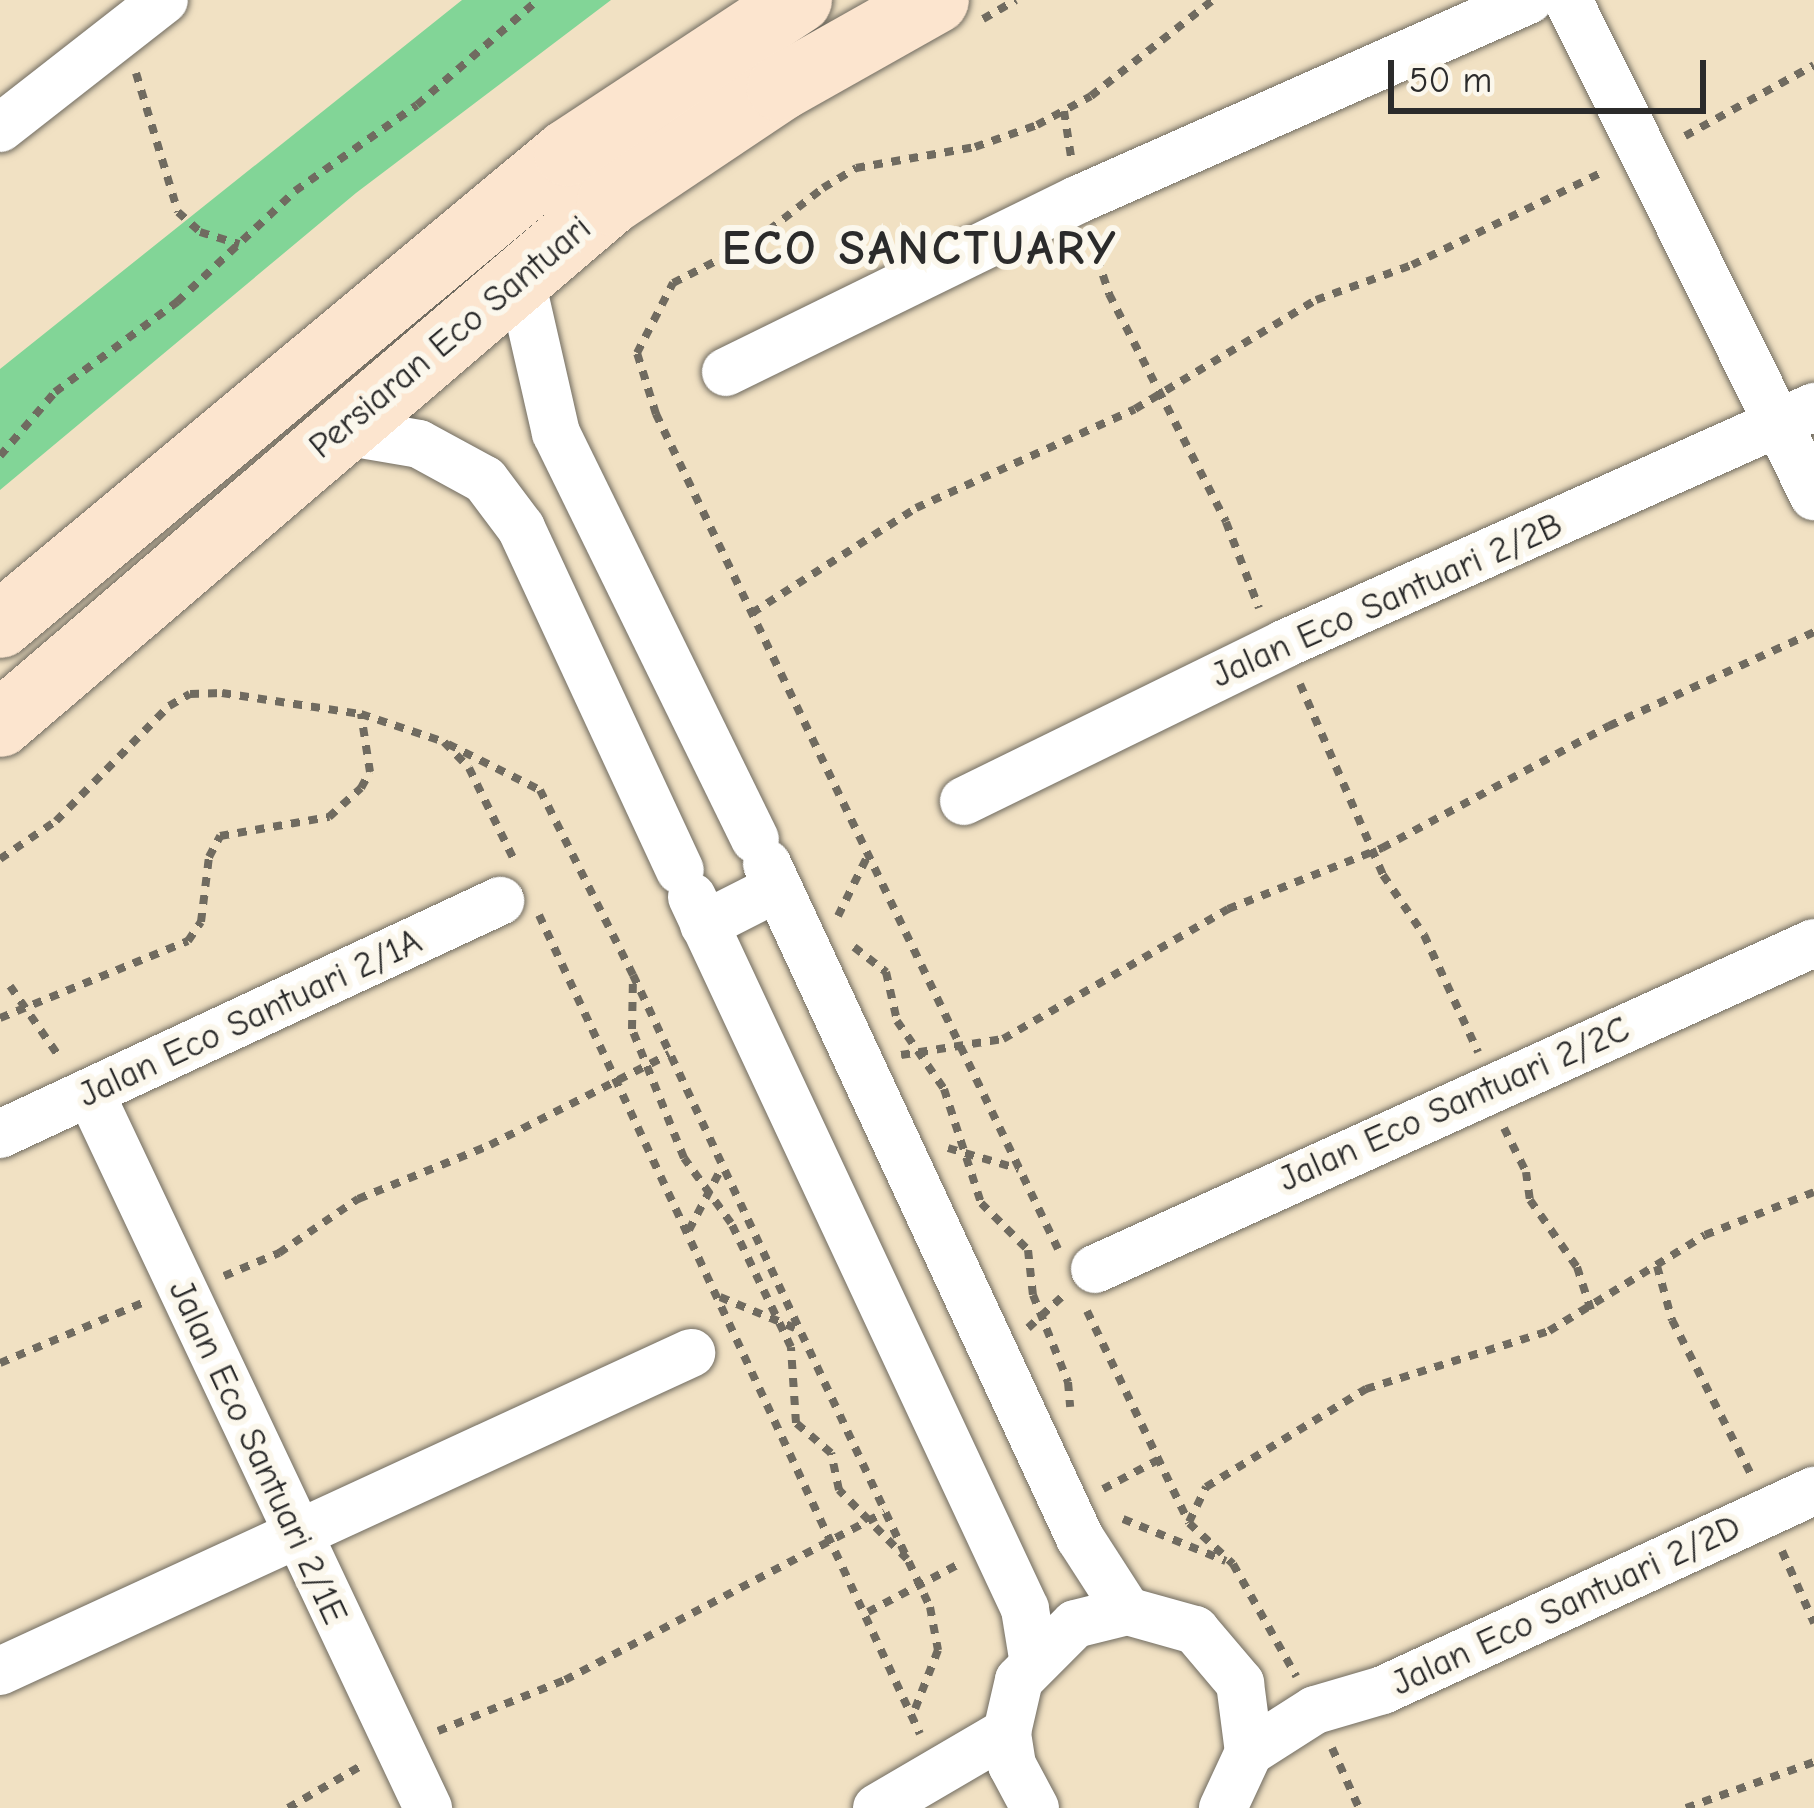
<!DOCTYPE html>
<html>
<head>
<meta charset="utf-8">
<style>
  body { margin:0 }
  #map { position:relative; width:1814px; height:1808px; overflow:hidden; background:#f1e1c3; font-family:"Comic Neue",sans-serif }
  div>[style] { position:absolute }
  .green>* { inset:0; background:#82d597 }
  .path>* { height:8px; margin-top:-4px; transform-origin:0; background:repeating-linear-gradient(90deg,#706b60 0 9px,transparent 0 18px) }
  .roads { filter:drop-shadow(0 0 3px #706b60) drop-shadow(0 0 3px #706b60) }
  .street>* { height:48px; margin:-24px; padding:0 24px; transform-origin:24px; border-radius:24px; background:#fff }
  .secondary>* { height:66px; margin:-33px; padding:0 33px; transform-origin:33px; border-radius:33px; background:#fce5cf }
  span { translate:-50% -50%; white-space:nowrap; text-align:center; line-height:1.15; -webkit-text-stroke:12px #fbf7ec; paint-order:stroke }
  .street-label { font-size:36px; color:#2b2b2b }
  .district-label { font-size:48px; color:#2b2b2b; font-weight:700; letter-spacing:3px }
  .scale { position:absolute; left:1388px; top:60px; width:318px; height:54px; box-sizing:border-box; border:6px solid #2b2b2b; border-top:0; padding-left:15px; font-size:36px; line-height:42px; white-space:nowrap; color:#2b2b2b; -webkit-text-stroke:9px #fbf7ec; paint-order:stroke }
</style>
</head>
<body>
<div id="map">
  <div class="green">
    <i style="clip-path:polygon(462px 0,611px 0,356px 193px,0 490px,0 369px)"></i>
  </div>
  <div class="path">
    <i style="left:983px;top:19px;width:38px;rotate:-30deg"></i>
    <i style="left:136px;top:73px;width:145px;rotate:73.2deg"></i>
    <i style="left:178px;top:212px;width:30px;rotate:42deg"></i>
    <i style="left:200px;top:232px;width:41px;rotate:17.1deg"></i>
    <i style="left:1064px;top:111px;width:47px;rotate:81.3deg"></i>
    <i style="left:1685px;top:136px;width:147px;rotate:-28.8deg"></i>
    <i style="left:1092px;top:241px;width:56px;rotate:72.2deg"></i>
    <i style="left:1109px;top:294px;width:256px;rotate:62.8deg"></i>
    <i style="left:1226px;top:522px;width:92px;rotate:69deg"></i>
    <i style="left:0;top:456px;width:84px;rotate:-49.3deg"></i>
    <i style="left:55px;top:392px;width:152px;rotate:-36.4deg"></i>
    <i style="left:177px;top:302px;width:162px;rotate:-43.2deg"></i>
    <i style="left:295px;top:191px;width:149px;rotate:-35.2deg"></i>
    <i style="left:417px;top:105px;width:160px;rotate:-41deg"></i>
    <i style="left:752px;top:613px;width:195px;rotate:-32.6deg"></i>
    <i style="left:916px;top:508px;width:240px;rotate:-24.3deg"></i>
    <i style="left:1135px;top:409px;width:211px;rotate:-31.1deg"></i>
    <i style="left:1316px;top:300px;width:102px;rotate:-20deg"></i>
    <i style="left:1412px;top:265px;width:215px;rotate:-26deg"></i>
    <i style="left:1300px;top:684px;width:208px;rotate:66.5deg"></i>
    <i style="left:1383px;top:875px;width:73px;rotate:55.7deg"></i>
    <i style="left:1424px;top:935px;width:129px;rotate:65.2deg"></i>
    <i style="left:448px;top:744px;width:103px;rotate:26.6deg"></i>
    <i style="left:540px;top:790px;width:207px;rotate:63.3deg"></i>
    <i style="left:0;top:859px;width:68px;rotate:-34.2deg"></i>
    <i style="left:56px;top:821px;width:161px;rotate:-45.5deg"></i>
    <i style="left:169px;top:706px;width:24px;rotate:-30deg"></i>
    <i style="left:190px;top:694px;width:32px;rotate:-2deg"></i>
    <i style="left:222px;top:693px;width:141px;rotate:8.6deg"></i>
    <i style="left:361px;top:714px;width:88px;rotate:18.6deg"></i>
    <i style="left:444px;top:742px;width:36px;rotate:46deg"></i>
    <i style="left:469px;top:768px;width:100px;rotate:63.9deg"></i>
    <i style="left:539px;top:915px;width:903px;rotate:65.05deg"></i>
    <i style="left:838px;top:916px;width:68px;rotate:-63.8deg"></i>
    <i style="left:854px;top:947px;width:41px;rotate:38deg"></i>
    <i style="left:886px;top:972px;width:50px;rotate:77.3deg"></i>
    <i style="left:897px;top:1021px;width:83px;rotate:55.3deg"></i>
    <i style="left:944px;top:1089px;width:120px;rotate:72deg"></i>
    <i style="left:981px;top:1203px;width:66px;rotate:45deg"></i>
    <i style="left:1028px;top:1250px;width:45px;rotate:83.7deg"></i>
    <i style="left:1033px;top:1295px;width:94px;rotate:68.1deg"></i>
    <i style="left:1068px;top:1382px;width:25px;rotate:85deg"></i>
    <i style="left:10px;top:986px;width:88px;rotate:55.2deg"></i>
    <i style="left:0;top:1018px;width:203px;rotate:-22.3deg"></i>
    <i style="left:188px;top:941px;width:23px;rotate:-56deg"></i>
    <i style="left:201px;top:922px;width:65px;rotate:-83deg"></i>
    <i style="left:209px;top:857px;width:24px;rotate:-62deg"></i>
    <i style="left:220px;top:836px;width:111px;rotate:-9.9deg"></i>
    <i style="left:329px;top:817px;width:43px;rotate:-42.2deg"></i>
    <i style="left:361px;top:788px;width:18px;rotate:-61deg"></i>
    <i style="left:370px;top:772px;width:59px;rotate:-98.8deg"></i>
    <i style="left:901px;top:1055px;width:103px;rotate:-8.9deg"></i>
    <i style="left:1003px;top:1039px;width:260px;rotate:-30deg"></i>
    <i style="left:1228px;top:909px;width:166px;rotate:-21.6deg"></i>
    <i style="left:1382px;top:848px;width:258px;rotate:-28.3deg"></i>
    <i style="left:1609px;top:726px;width:226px;rotate:-24.6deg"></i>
    <i style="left:1504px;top:1128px;width:49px;rotate:63.4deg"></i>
    <i style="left:1526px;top:1172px;width:28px;rotate:82deg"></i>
    <i style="left:1530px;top:1200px;width:82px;rotate:55deg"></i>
    <i style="left:1577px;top:1267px;width:45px;rotate:72deg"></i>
    <i style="left:948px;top:1148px;width:74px;rotate:16.5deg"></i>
    <i style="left:689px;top:1230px;width:69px;rotate:-62.3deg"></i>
    <i style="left:1058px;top:1249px;width:927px;rotate:-115.71deg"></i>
    <i style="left:656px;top:414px;width:64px;rotate:-107.3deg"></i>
    <i style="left:637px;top:353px;width:79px;rotate:-62.8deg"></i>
    <i style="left:673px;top:283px;width:92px;rotate:-27.1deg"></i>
    <i style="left:755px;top:241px;width:86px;rotate:-37.9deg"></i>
    <i style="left:823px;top:188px;width:39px;rotate:-31deg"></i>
    <i style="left:856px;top:168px;width:121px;rotate:-10deg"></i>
    <i style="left:975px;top:147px;width:66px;rotate:-19.5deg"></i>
    <i style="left:1037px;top:125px;width:61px;rotate:-28.2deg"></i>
    <i style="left:1091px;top:96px;width:155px;rotate:-38.2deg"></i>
    <i style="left:1657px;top:1266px;width:56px;rotate:74.5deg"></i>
    <i style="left:1672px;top:1320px;width:175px;rotate:62.9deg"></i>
    <i style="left:224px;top:1276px;width:60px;rotate:-22.7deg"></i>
    <i style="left:279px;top:1253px;width:96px;rotate:-34.4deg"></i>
    <i style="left:358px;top:1199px;width:143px;rotate:-22.2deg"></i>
    <i style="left:490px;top:1145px;width:201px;rotate:-26.9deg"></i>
    <i style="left:720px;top:1297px;width:81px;rotate:22.5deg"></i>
    <i style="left:1087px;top:1311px;width:235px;rotate:64.3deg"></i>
    <i style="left:1189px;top:1523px;width:60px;rotate:43deg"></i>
    <i style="left:1233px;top:1564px;width:129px;rotate:60.6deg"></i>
    <i style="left:1028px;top:1328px;width:50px;rotate:-42.6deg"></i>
    <i style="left:0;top:1363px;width:154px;rotate:-22.9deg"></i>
    <i style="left:1103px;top:1489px;width:62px;rotate:-27.8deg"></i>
    <i style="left:1123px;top:1519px;width:111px;rotate:22.2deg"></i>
    <i style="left:1189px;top:1522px;width:39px;rotate:-64deg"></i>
    <i style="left:1206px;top:1487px;width:188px;rotate:-31.5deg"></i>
    <i style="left:1366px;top:1389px;width:192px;rotate:-17.6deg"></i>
    <i style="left:1549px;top:1331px;width:183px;rotate:-31.6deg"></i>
    <i style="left:1705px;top:1235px;width:117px;rotate:-21.5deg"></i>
    <i style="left:1782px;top:1551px;width:79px;rotate:66deg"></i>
    <i style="left:907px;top:1559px;width:97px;rotate:-134.6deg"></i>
    <i style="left:839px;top:1490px;width:38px;rotate:-102deg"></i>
    <i style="left:831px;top:1453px;width:46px;rotate:-139.4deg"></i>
    <i style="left:796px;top:1423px;width:76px;rotate:-93.8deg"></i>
    <i style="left:791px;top:1347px;width:138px;rotate:-115.8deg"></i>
    <i style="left:731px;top:1223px;width:80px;rotate:-125.9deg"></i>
    <i style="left:684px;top:1158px;width:139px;rotate:-112deg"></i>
    <i style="left:632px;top:1029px;width:54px;rotate:-88.9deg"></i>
    <i style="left:633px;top:975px;width:698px;rotate:64.83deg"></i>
    <i style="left:930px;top:1607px;width:44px;rotate:79.5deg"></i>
    <i style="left:938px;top:1650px;width:63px;rotate:111.3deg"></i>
    <i style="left:868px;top:1612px;width:101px;rotate:-27.8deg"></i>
    <i style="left:438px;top:1731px;width:137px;rotate:-21.9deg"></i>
    <i style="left:565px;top:1680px;width:361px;rotate:-27.7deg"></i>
    <i style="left:1332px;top:1748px;width:66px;rotate:65.8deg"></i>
    <i style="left:288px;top:1808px;width:82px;rotate:-30deg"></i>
    <i style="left:1686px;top:1808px;width:136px;rotate:-19.8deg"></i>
  </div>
  <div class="roads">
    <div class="street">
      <i style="left:1568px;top:0;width:554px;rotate:63.62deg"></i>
      <i style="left:0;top:128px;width:208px;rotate:-38deg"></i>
      <i style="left:520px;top:276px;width:161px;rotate:77.1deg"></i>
      <i style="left:556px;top:433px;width:452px;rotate:63.9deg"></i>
      <i style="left:726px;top:372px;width:391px;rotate:-26.1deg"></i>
      <i style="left:1077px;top:200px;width:494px;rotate:-23.9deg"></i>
      <i style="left:338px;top:430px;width:82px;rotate:9.8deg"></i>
      <i style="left:419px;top:444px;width:75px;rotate:28.6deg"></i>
      <i style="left:485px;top:480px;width:60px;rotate:53.1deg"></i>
      <i style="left:521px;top:528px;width:377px;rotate:65.1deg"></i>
      <i style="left:964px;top:801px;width:356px;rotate:-26.1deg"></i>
      <i style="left:1284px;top:644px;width:581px;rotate:-24.09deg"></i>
      <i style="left:767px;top:864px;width:743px;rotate:65.09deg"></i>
      <i style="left:1080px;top:1538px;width:87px;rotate:57.2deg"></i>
      <i style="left:692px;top:897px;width:786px;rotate:64.93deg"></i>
      <i style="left:1025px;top:1609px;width:50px;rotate:80.7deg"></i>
      <i style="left:704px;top:925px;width:82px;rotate:-26.9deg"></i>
      <i style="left:91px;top:1095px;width:789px;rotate:64.7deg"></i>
      <i style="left:0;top:1134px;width:552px;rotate:-24.99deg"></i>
      <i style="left:1095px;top:1269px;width:789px;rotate:-24.39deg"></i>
      <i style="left:0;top:1671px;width:761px;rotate:-24.71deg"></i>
      <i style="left:1249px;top:1752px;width:78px;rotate:-32.5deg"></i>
      <i style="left:1315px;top:1710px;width:71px;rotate:-16.4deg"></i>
      <i style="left:1383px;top:1690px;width:475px;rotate:-24.8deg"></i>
      <i style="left:877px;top:1808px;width:151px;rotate:-30.3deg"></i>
      <i style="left:1035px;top:1808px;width:49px;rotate:-118.1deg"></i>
      <i style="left:1012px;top:1765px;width:33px;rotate:-99deg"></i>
      <i style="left:1007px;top:1732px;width:53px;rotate:-77deg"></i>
      <i style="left:1019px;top:1680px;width:79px;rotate:-45deg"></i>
      <i style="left:1075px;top:1624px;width:54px;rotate:-14deg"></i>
      <i style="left:1127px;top:1611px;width:71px;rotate:15.6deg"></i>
      <i style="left:1195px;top:1630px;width:70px;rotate:49.7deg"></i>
      <i style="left:1240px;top:1683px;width:70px;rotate:82.6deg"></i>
      <i style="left:1249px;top:1752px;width:62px;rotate:114.9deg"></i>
    </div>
    <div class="secondary">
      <i style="left:0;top:625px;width:738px;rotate:-39.78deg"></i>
      <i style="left:567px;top:153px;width:278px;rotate:-33.4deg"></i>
      <i style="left:0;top:724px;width:803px;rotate:-40.55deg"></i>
      <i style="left:610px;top:202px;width:205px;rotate:-33.8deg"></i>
      <i style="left:780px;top:88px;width:179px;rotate:-29.4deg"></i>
    </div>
  </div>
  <div class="street-label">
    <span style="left:450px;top:337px;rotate:-40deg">Persiaran Eco Santuari</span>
    <span style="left:1387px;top:600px;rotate:-24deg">Jalan Eco Santuari 2/2B</span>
    <span style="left:250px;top:1018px;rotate:-25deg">Jalan Eco Santuari 2/1A</span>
    <span style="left:1454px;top:1104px;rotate:-24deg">Jalan Eco Santuari 2/2C</span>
    <span style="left:258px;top:1452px;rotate:65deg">Jalan Eco Santuari 2/1E</span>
    <span style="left:1566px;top:1605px;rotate:-25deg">Jalan Eco Santuari 2/2D</span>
  </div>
  <div class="district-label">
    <span style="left:920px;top:249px">ECO SANCTUARY</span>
  </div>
  <div class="scale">50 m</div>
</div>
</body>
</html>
